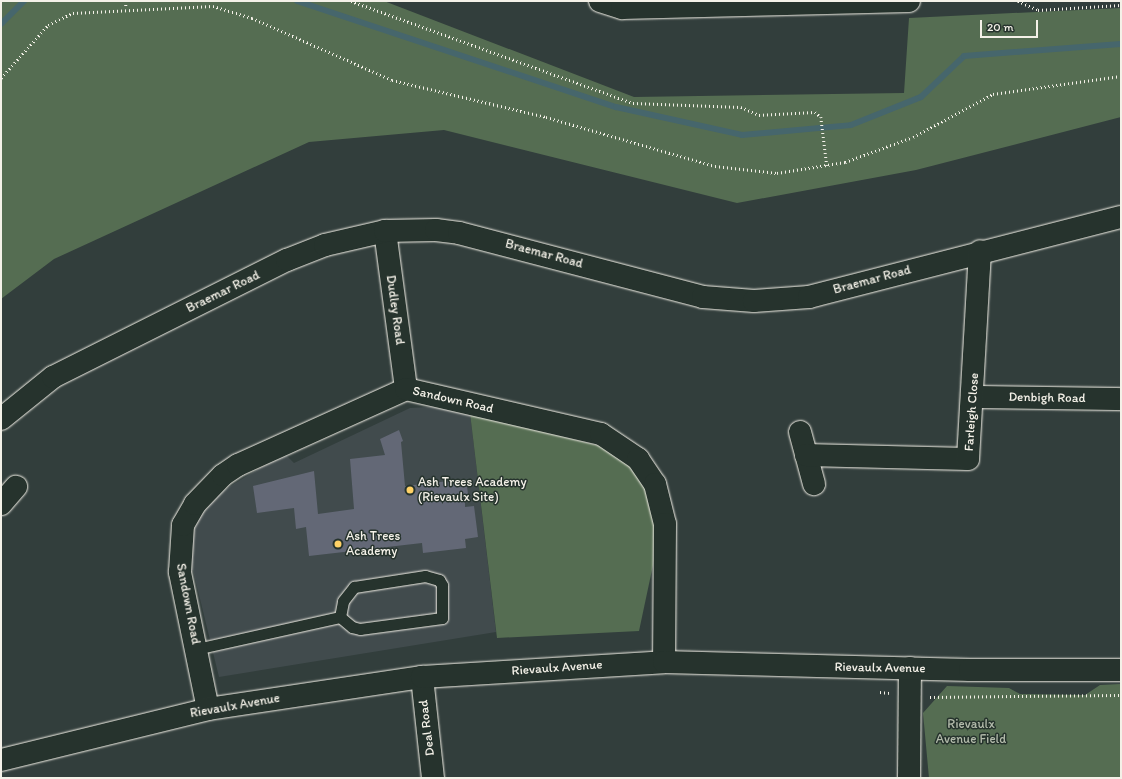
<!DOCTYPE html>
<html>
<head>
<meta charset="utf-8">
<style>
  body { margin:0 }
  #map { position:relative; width:1122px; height:779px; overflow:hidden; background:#323e3c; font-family:Itim,sans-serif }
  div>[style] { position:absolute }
  .built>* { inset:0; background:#414b4d }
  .green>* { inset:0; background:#556d52 }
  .stream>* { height:6px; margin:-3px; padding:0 3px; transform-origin:3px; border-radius:3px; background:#46666c }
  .building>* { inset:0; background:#636876 }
  .path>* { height:2.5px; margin-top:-1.25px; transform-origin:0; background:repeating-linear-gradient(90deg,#f4f1e8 0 1px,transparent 0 4px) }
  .roads { filter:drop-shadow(0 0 1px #f4f1e8) drop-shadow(0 0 1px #f4f1e8) }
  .service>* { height:11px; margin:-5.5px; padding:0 5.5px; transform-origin:5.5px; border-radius:5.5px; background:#26332d }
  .minor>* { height:22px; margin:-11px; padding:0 11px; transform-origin:11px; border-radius:11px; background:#26332d }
  .tertiary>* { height:22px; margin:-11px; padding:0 11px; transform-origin:11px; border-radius:11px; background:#26332d }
  .dots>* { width:11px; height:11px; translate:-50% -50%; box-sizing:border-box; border:2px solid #26332d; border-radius:50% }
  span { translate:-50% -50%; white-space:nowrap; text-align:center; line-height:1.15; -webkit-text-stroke:3px #26332d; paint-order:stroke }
  .street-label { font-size:13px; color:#f4f1e8 }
  .poi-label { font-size:13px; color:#f4f1e8 }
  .left { translate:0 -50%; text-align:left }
  .park-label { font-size:13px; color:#b4bcac }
  .frame { position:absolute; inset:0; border:2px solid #f4f1e8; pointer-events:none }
  .scale { position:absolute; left:980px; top:20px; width:58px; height:18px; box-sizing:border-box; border:2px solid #f4f1e8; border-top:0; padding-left:5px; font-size:12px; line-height:14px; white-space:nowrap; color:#f4f1e8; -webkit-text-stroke:3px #26332d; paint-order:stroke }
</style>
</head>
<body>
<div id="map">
  <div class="built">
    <i style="clip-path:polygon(446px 406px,470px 413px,496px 632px,219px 677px,193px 570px,189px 570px,192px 534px,202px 512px,218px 494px,284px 453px,294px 463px,410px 408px)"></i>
  </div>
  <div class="green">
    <i style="clip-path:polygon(1px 1px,384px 1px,634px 97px,904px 93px,909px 18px,1121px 8px,1121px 117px,916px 170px,737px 203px,444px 130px,309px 142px,54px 259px,1px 299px)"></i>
    <i style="clip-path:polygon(470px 413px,604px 447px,630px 465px,653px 501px,656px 551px,639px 631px,497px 638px)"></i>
    <i style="clip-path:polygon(1121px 684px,1121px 778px,929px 778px,923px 713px,947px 686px,1009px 688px,1020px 694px,1085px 695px,1100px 685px)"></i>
  </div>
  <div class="stream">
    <i style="left:297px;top:1px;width:336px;rotate:18.4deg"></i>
    <i style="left:616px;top:107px;width:129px;rotate:12.5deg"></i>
    <i style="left:742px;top:135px;width:109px;rotate:-5.2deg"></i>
    <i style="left:851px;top:125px;width:75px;rotate:-21.8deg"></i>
    <i style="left:921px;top:97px;width:59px;rotate:-43.6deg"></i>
    <i style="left:964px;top:56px;width:157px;rotate:-4.4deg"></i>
    <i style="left:1px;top:24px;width:33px;rotate:-45deg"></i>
  </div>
  <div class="building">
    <i style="clip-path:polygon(399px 430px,403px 441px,401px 442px,405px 486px,466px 479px,468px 494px,455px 495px,456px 500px,465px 499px,465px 507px,474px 506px,478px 537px,465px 539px,466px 548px,423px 553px,422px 543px,309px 556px,306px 527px,296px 529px,294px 508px,257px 513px,253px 486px,314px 471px,318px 514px,354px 509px,350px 459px,385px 455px,380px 439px)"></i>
  </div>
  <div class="path">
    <i style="left:126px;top:1px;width:7px;rotate:90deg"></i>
    <i style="left:351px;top:1px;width:300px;rotate:19.9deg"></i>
    <i style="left:633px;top:103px;width:108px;rotate:2.1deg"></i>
    <i style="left:741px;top:107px;width:20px;rotate:24deg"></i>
    <i style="left:759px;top:115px;width:56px;rotate:-3.1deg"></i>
    <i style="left:815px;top:112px;width:8px;rotate:40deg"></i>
    <i style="left:821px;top:117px;width:49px;rotate:83deg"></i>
    <i style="left:1018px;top:1px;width:22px;rotate:24deg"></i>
    <i style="left:1038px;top:10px;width:83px;rotate:-3.4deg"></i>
    <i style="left:1px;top:78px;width:71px;rotate:-48.4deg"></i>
    <i style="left:48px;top:25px;width:28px;rotate:-26deg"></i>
    <i style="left:73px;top:13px;width:140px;rotate:-2.9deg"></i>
    <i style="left:213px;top:6px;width:41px;rotate:17.1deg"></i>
    <i style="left:252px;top:18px;width:153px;rotate:23.9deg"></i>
    <i style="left:392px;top:80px;width:158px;rotate:13.5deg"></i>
    <i style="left:546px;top:117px;width:176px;rotate:16.2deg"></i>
    <i style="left:715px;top:166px;width:62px;rotate:6.4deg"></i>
    <i style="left:777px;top:173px;width:69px;rotate:-9.2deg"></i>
    <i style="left:845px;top:162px;width:72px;rotate:-20.2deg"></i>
    <i style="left:913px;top:137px;width:91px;rotate:-28.3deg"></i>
    <i style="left:993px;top:94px;width:129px;rotate:-8deg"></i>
    <i style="left:880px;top:692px;width:9px;rotate:6deg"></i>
    <i style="left:930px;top:697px;width:191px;rotate:-0.6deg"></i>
  </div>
  <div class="roads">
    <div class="service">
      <i style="left:425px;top:576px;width:15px;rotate:16deg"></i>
      <i style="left:439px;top:580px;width:6px;rotate:59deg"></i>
      <i style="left:442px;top:585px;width:33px;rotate:90deg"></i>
      <i style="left:442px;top:618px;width:83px;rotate:172.4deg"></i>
      <i style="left:360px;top:629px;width:8px;rotate:-166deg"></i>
      <i style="left:352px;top:627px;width:16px;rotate:-140deg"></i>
      <i style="left:340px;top:617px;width:16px;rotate:-79deg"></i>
      <i style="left:343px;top:601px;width:18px;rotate:-52deg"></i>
      <i style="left:354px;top:587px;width:72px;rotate:-8.8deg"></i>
      <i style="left:196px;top:649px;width:148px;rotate:-12.5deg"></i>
    </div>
    <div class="minor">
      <i style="left:600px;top:1px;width:23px;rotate:18deg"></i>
      <i style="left:622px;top:8px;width:287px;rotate:-1.4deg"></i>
      <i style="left:385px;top:231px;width:159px;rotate:82.4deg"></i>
      <i style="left:973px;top:397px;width:148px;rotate:0.8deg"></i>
      <i style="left:1px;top:419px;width:67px;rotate:-38.9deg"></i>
      <i style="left:53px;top:377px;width:262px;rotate:-26.6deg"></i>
      <i style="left:287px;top:260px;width:41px;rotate:-21.5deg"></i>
      <i style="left:325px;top:245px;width:62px;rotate:-13.1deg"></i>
      <i style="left:385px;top:231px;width:51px;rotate:-1.1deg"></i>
      <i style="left:436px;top:230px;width:23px;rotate:7deg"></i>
      <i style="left:459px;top:233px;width:252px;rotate:14.7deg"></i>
      <i style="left:703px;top:297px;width:51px;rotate:4.5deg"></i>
      <i style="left:754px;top:301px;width:55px;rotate:-4.2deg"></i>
      <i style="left:809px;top:297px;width:322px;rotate:-14.4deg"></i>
      <i style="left:800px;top:432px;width:54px;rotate:74.9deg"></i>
      <i style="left:806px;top:455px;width:162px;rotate:1.4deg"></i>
      <i style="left:968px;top:459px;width:208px;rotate:-86.7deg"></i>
      <i style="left:1px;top:504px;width:23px;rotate:-49deg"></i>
      <i style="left:422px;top:677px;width:102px;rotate:83.8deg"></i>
      <i style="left:208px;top:709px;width:140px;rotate:-101.6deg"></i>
      <i style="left:180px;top:572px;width:47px;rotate:-86.3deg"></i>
      <i style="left:183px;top:525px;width:24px;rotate:-60deg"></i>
      <i style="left:195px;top:504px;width:40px;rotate:-46deg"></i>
      <i style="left:223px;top:475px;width:18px;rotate:-34deg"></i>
      <i style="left:238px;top:465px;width:184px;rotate:-24.3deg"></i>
      <i style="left:406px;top:389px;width:200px;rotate:13deg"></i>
      <i style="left:601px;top:434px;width:45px;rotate:34deg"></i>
      <i style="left:638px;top:459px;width:30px;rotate:56deg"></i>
      <i style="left:655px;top:484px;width:41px;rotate:76deg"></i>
      <i style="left:665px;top:524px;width:138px;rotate:90.4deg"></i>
      <i style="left:909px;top:778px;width:110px;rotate:-89.5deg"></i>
    </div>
    <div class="tertiary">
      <i style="left:1px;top:760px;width:213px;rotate:-13.8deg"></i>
      <i style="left:208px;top:709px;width:216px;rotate:-8.5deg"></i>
      <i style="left:422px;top:677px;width:242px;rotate:-3.5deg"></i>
      <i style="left:664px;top:662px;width:306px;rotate:1.5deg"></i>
      <i style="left:970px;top:670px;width:151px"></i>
    </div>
  </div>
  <div class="dots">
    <i style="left:410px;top:490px;background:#ffd166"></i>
    <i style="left:338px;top:544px;background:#ffd166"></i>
  </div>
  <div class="street-label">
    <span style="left:544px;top:254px;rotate:15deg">Braemar Road</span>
    <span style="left:872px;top:280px;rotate:-15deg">Braemar Road</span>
    <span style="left:223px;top:292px;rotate:-26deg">Braemar Road</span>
    <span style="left:395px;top:310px;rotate:82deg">Dudley Road</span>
    <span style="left:1047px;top:398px;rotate:1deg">Denbigh Road</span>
    <span style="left:453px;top:400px;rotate:13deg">Sandown Road</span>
    <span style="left:972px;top:412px;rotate:-86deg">Farleigh Close</span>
    <span style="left:188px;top:604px;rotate:79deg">Sandown Road</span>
    <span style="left:557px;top:668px;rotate:-4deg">Rievaulx Avenue</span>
    <span style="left:880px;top:668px;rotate:1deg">Rievaulx Avenue</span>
    <span style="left:235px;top:706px;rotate:-10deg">Rievaulx Avenue</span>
    <span style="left:427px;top:728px;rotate:-97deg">Deal Road</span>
  </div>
  <div class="poi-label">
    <span class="left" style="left:418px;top:490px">Ash Trees Academy<br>(Rievaulx Site)</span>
    <span class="left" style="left:346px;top:544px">Ash Trees<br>Academy</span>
  </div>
  <div class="park-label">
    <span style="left:971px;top:732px">Rievaulx<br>Avenue Field</span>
  </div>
  <div class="frame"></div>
  <div class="scale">20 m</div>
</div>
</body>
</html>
